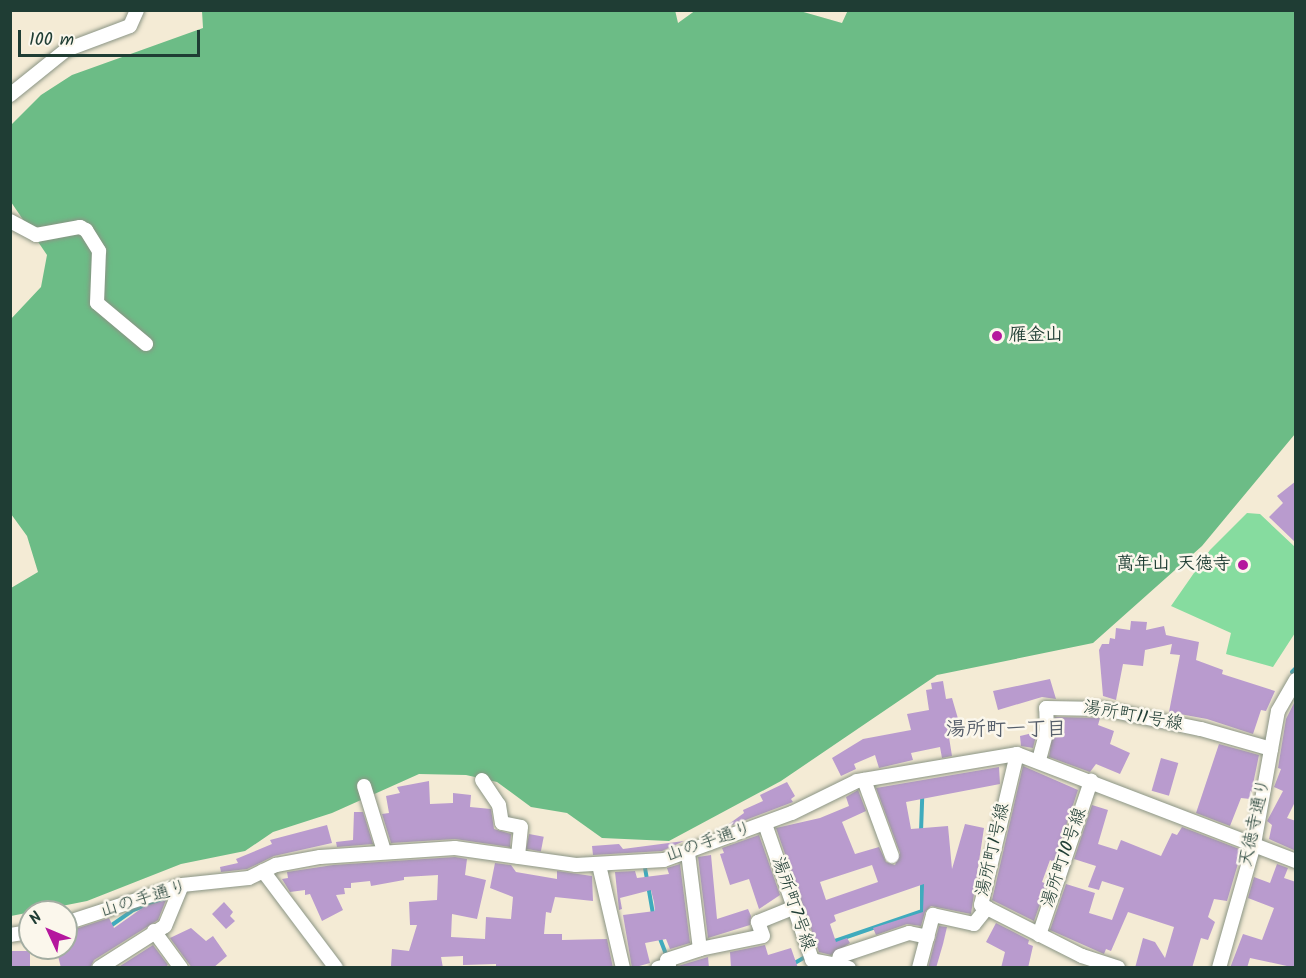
<!DOCTYPE html>
<html>
<head>
<meta charset="utf-8">
<style>
  body { margin:0 }
  #map { position:relative; width:1306px; height:978px; overflow:hidden; background:#f4ebd5; font-family:Kalam,"Klee One",sans-serif }
  div>[style] { position:absolute }
  .green>* { inset:0; background:#86dc9f }
  .forest>* { inset:0; background:#6cbc86 }
  .stream>* { height:4px; margin:-2px; padding:0 2px; transform-origin:2px; border-radius:2px; background:#3fabbd }
  .building>* { inset:0; background:#b99bce; transform-origin:0 0 }
  .roads { filter:drop-shadow(0 0 2px #8a9484) drop-shadow(0 0 2px #8a9484) }
  .minor>* { height:14px; margin:-7px; padding:0 7px; transform-origin:7px; border-radius:7px; background:#fff }
  .dots>* { width:16px; height:16px; translate:-50% -50%; box-sizing:border-box; border:3px solid #fbf7ec; border-radius:50% }
  span { translate:-50% -50%; white-space:nowrap; text-align:center; line-height:1.15; -webkit-text-stroke:5px #fbf7ec; paint-order:stroke }
  .poi-label { font-size:18px; color:#1f3d34; font-weight:700 }
  .left { translate:0 -50%; text-align:left }
  .right { translate:-100% -50%; text-align:right }
  .street-label { font-size:18px; color:#1f3d34 }
  .neighbourhood-label { font-size:20px; color:#555e6a; font-weight:700 }
  .frame { position:absolute; inset:0; border:12px solid #1f3d34; pointer-events:none }
  .north { position:absolute; left:18px; top:900px; width:60px; height:60px; box-sizing:border-box; background:#fbf7ec; border:2px solid #a3ada2; border-radius:50%; rotate:314deg; font-size:16px; font-weight:700; line-height:24px; text-align:center; color:#1f3d34 }
  .north::after { content:''; display:block; margin:auto; width:21px; height:27px; background:#b5179e; clip-path:polygon(50% 0,100% 100%,50% 72%,0 100%) }
  .scale { position:absolute; left:18px; top:30px; width:182px; height:27px; box-sizing:border-box; border:3px solid #1f3d34; border-top:0; padding-left:8px; font-size:18px; line-height:21px; white-space:nowrap; color:#1f3d34; -webkit-text-stroke:4px #fbf7ec; paint-order:stroke }
</style>
</head>
<body>
<div id="map">
  <div class="green">
    <i style="clip-path:polygon(1247px 513px,1260px 514px,1295px 547px,1295px 633px,1273px 667px,1226px 654px,1231px 633px,1171px 606px,1210px 550px)"></i>
  </div>
  <div class="forest">
    <i style="clip-path:polygon(675px 10px,678px 23px,696px 10px,800px 11px,842px 23px,848px 10px,1295px 11px,1295px 434px,1202px 546px,1093px 643px,937px 675px,781px 781px,669px 841px,602px 838px,567px 813px,531px 807px,497px 782px,466px 775px,419px 774px,332px 813px,273px 832px,245px 851px,181px 864px,87px 901px,11px 916px,11px 588px,38px 572px,27px 536px,11px 514px,10px 320px,41px 287px,47px 255px,11px 202px,11px 125px,41px 95px,72px 75px,203px 28px,202px 11px)"></i>
  </div>
  <div class="stream">
    <i style="left:1292px;top:672px;width:6px;rotate:-45deg"></i>
    <i style="left:921px;top:832px;width:37px;rotate:-88deg"></i>
    <i style="left:645px;top:868px;width:47px;rotate:80.1deg"></i>
    <i style="left:109px;top:927px;width:29px;rotate:-35deg"></i>
    <i style="left:133px;top:910px;width:37px;rotate:-20deg"></i>
    <i style="left:659px;top:936px;width:22px;rotate:69deg"></i>
    <i style="left:832px;top:942px;width:95px;rotate:-19deg"></i>
    <i style="left:922px;top:911px;width:30px;rotate:-90deg"></i>
    <i style="left:793px;top:964px;width:16px;rotate:-30deg"></i>
  </div>
  <div class="building">
    <i style="clip-path:polygon(1296px 481px,1296px 543px,1269px 517px,1283px 503px,1277px 496px)"></i>
    <i style="clip-path:polygon(1131px 621px,1147px 622px,1146px 630px,1164px 626px,1166px 635px,1199px 642px,1196px 660px,1223px 670px,1222px 674px,1275px 691px,1266px 711px,1261px 710px,1253px 734px,1207px 719px,1169px 712px,1180px 655px,1170px 654px,1172px 644px,1145px 650px,1143px 666px,1123px 664px,1116px 700px,1103px 696px,1099px 650px,1102px 644px,1109px 644px,1110px 638px,1115px 639px,1116px 628px,1130px 630px)"></i>
    <i style="clip-path:polygon(1050px 679px,1056px 699px,1042px 697px,998px 710px,993px 691px)"></i>
    <i style="clip-path:polygon(943px 681px,946px 699px,952px 698px,961px 729px,948px 731px,952px 756px,942px 758px,940px 747px,911px 753px,913px 760px,879px 768px,875px 755px,854px 764px,856px 769px,841px 776px,832px 758px,863px 739px,911px 730px,907px 714px,929px 710px,926px 690px,932px 689px,931px 683px)"></i>
    <i style="clip-path:polygon(1296px 699px,1296px 800px,1287px 818px,1296px 821px,1296px 851px,1269px 839px,1272px 825px,1267px 821px,1283px 791px,1274px 787px,1281px 769px,1278px 768px,1286px 719px)"></i>
    <i style="clip-path:polygon(1055px 717px,1100px 718px,1098px 725px,1114px 731px,1110px 744px,1130px 753px,1120px 774px,1096px 764px,1090px 772px,1049px 757px)"></i>
    <i style="clip-path:polygon(1037px 732px,1033px 748px,1021px 746px,1020px 736px)"></i>
    <i style="clip-path:polygon(1219px 744px,1259px 755px,1250px 799px,1241px 798px,1230px 826px,1196px 813px)"></i>
    <i style="left:1161px;top:758px;width:18px;height:34px;rotate:16deg"></i>
    <i style="clip-path:polygon(1023px 766px,1078px 790px,1054px 862px,1050px 860px,1042px 882px,1047px 884px,1034px 921px,992px 900px)"></i>
    <i style="clip-path:polygon(evenodd,999px 767px,1000px 784px,906px 802px,911px 829px,948px 826px,952px 869px,965px 824px,984px 828px,971px 914px,931px 906px,925px 912px,921px 926px,907px 924px,876px 935px,873px 928px,923px 912px,924px 884px,834px 915px,836px 921px,830px 924px,836px 942px,847px 938px,850px 943px,831px 955px,819px 952px,776px 828px,820px 818px,849px 806px,846px 797px,858px 790px,866px 811px,842px 822px,855px 854px,879px 847px,886px 862px,895px 865px,900px 853px,876px 788px,999px 767px,872px 865px,878px 882px,826px 900px,820px 882px,872px 865px)"></i>
    <i style="clip-path:polygon(429px 781px,430px 804px,453px 803px,453px 793px,471px 795px,470px 807px,491px 809px,494px 829px,511px 834px,510px 847px,455px 839px,391px 843px,382px 814px,389px 813px,386px 796px,400px 793px,397px 787px)"></i>
    <i style="clip-path:polygon(787px 782px,795px 796px,791px 799px,793px 802px,722px 829px,744px 813px,743px 810px,763px 801px,760px 795px)"></i>
    <i style="clip-path:polygon(1092px 805px,1108px 810px,1098px 844px,1117px 850px,1121px 840px,1161px 856px,1172px 833px,1177px 835px,1182px 827px,1242px 850px,1227px 901px,1214px 899px,1208px 917px,1215px 922px,1208px 940px,1201px 938px,1192px 968px,1135px 968px,1143px 938px,1155px 942px,1165px 958px,1174px 927px,1128px 912px,1111px 951px,1106px 949px,1104px 954px,1050px 930px,1066px 884px,1095px 893px,1089px 913px,1112px 920px,1124px 888px,1102px 881px,1099px 890px,1088px 887px,1096px 866px,1074px 859px)"></i>
    <i style="clip-path:polygon(354px 812px,363px 812px,373px 844px,337px 847px,336px 842px,353px 840px)"></i>
    <i style="clip-path:polygon(327px 825px,332px 843px,274px 856px,247px 869px,221px 872px,220px 867px,238px 863px,236px 859px,272px 844px,270px 840px)"></i>
    <i style="left:529px;top:834px;width:15px;height:15px;rotate:11deg"></i>
    <i style="clip-path:polygon(759px 835px,780px 895px,759px 909px,749px 879px,730px 885px,720px 854px,724px 853px,722px 848px)"></i>
    <i style="clip-path:polygon(684px 841px,662px 851px,593px 855px,592px 846px,619px 844px,623px 849px)"></i>
    <i style="clip-path:polygon(711px 855px,717px 919px,748px 909px,751px 916px,750px 925px,708px 938px,698px 857px)"></i>
    <i style="clip-path:polygon(455px 857px,467px 859px,465px 875px,486px 880px,477px 919px,452px 914px,451px 937px,485px 939px,486px 917px,511px 919px,513px 897px,490px 888px,495px 863px,511px 865px,516px 872px,557px 879px,557px 871px,592px 876px,593px 901px,555px 897px,551px 913px,546px 912px,544px 934px,562px 934px,562px 940px,607px 939px,613px 968px,496px 968px,496px 964px,463px 965px,463px 956px,441px 957px,443px 968px,391px 966px,392px 949px,409px 951px,417px 925px,410px 925px,409px 902px,437px 900px,438px 875px,404px 877px,404px 880px,371px 886px,370px 881px,351px 883px,351px 888px,344px 888px,345px 894px,336px 895px,343px 910px,322px 921px,310px 894px,305px 895px,305px 890px,290px 892px,282px 879px,288px 878px,287px 872px,333px 865px)"></i>
    <i style="clip-path:polygon(680px 864px,690px 943px,670px 949px,666px 939px,645px 943px,650px 963px,632px 968px,623px 915px,655px 911px,654px 902px,651px 890px,620px 898px,622px 909px,619px 910px,615px 872px,635px 871px,637px 878px,669px 874px,667px 868px)"></i>
    <i style="clip-path:polygon(1277px 864px,1288px 868px,1284px 878px,1296px 882px,1296px 968px,1250px 958px,1247px 968px,1230px 968px,1243px 934px,1262px 940px,1274px 908px,1248px 898px,1254px 877px,1270px 883px)"></i>
    <i style="clip-path:polygon(166px 900px,158px 920px,94px 960px,90px 968px,61px 968px,56px 948px,66px 948px,66px 932px,109px 918px,114px 928px,145px 906px)"></i>
    <i style="clip-path:polygon(224px 902px,233px 912px,230px 916px,235px 921px,226px 929px,212px 914px)"></i>
    <i style="clip-path:polygon(996px 923px,1029px 940px,1028px 944px,1033px 946px,1028px 968px,1001px 968px,1005px 952px,986px 942px)"></i>
    <i style="clip-path:polygon(939px 926px,947px 927px,943px 944px,936px 968px,928px 968px)"></i>
    <i style="clip-path:polygon(191px 928px,206px 941px,213px 936px,227px 956px,213px 968px,192px 968px,170px 938px)"></i>
    <i style="clip-path:polygon(153px 945px,168px 965px,164px 968px,117px 968px)"></i>
    <i style="clip-path:polygon(765px 945px,768px 955px,791px 948px,798px 968px,731px 968px,730px 952px)"></i>
    <i style="left:10px;top:951px;width:20px;height:17px"></i>
    <i style="clip-path:polygon(708px 957px,709px 968px,678px 968px,678px 966px)"></i>
  </div>
  <div class="roads">
    <div class="minor">
      <i style="left:10px;top:95px;width:72px;rotate:-38.8deg"></i>
      <i style="left:66px;top:50px;width:68px;rotate:-20.6deg"></i>
      <i style="left:130px;top:26px;width:17px;rotate:-66deg"></i>
      <i style="left:10px;top:221px;width:30px;rotate:28deg"></i>
      <i style="left:36px;top:235px;width:45px;rotate:-10.3deg"></i>
      <i style="left:80px;top:227px;width:7px;rotate:27deg"></i>
      <i style="left:86px;top:230px;width:25px;rotate:58deg"></i>
      <i style="left:99px;top:251px;width:52px;rotate:92.2deg"></i>
      <i style="left:97px;top:303px;width:64px;rotate:39.9deg"></i>
      <i style="left:1017px;top:754px;width:155px;rotate:103.4deg"></i>
      <i style="left:981px;top:905px;width:113px;rotate:26.8deg"></i>
      <i style="left:1082px;top:956px;width:38px;rotate:18deg"></i>
      <i style="left:1039px;top:760px;width:30px;rotate:-75deg"></i>
      <i style="left:1047px;top:731px;width:23px;rotate:-92deg"></i>
      <i style="left:1046px;top:708px;width:58px;rotate:1deg"></i>
      <i style="left:1104px;top:709px;width:99px;rotate:11.7deg"></i>
      <i style="left:1201px;top:729px;width:73px;rotate:15.9deg"></i>
      <i style="left:482px;top:780px;width:30px;rotate:56deg"></i>
      <i style="left:499px;top:805px;width:18px;rotate:81deg"></i>
      <i style="left:502px;top:823px;width:19px;rotate:12deg"></i>
      <i style="left:521px;top:827px;width:30px;rotate:96deg"></i>
      <i style="left:864px;top:780px;width:81px;rotate:69.8deg"></i>
      <i style="left:364px;top:786px;width:68px;rotate:72.9deg"></i>
      <i style="left:765px;top:824px;width:144px;rotate:70.9deg"></i>
      <i style="left:812px;top:960px;width:25px;rotate:11deg"></i>
      <i style="left:688px;top:853px;width:97px;rotate:82.9deg"></i>
      <i style="left:599px;top:865px;width:106px;rotate:76.9deg"></i>
      <i style="left:263px;top:871px;width:121px;rotate:53deg"></i>
      <i style="left:66px;top:923px;width:122px;rotate:-18.1deg"></i>
      <i style="left:182px;top:885px;width:67px;rotate:-6deg"></i>
      <i style="left:249px;top:878px;width:30px;rotate:-26deg"></i>
      <i style="left:276px;top:865px;width:45px;rotate:-10.3deg"></i>
      <i style="left:320px;top:857px;width:135px;rotate:-3.8deg"></i>
      <i style="left:455px;top:848px;width:122px;rotate:8deg"></i>
      <i style="left:576px;top:865px;width:88px;rotate:-3.3deg"></i>
      <i style="left:664px;top:860px;width:136px;rotate:-20.2deg"></i>
      <i style="left:792px;top:813px;width:72px;rotate:-26.2deg"></i>
      <i style="left:857px;top:781px;width:162px;rotate:-9.6deg"></i>
      <i style="left:1017px;top:754px;width:299px;rotate:21deg"></i>
      <i style="left:154px;top:931px;width:46px;rotate:53.9deg"></i>
      <i style="left:10px;top:935px;width:20px;rotate:-9deg"></i>
      <i style="left:1039px;top:935px;width:163px;rotate:-71.3deg"></i>
      <i style="left:99px;top:968px;width:78px;rotate:-32.5deg"></i>
      <i style="left:165px;top:926px;width:44px;rotate:-67.5deg"></i>
      <i style="left:658px;top:968px;width:11px;rotate:-15deg"></i>
      <i style="left:669px;top:965px;width:5px;rotate:-112deg"></i>
      <i style="left:667px;top:960px;width:35px;rotate:-18deg"></i>
      <i style="left:700px;top:949px;width:64px;rotate:-11.7deg"></i>
      <i style="left:763px;top:936px;width:15px;rotate:-110deg"></i>
      <i style="left:758px;top:922px;width:38px;rotate:-22deg"></i>
      <i style="left:849px;top:968px;width:12px;rotate:-166deg"></i>
      <i style="left:837px;top:965px;width:9px;rotate:-72deg"></i>
      <i style="left:840px;top:956px;width:73px;rotate:-18.4deg"></i>
      <i style="left:909px;top:933px;width:19px;rotate:12deg"></i>
      <i style="left:919px;top:968px;width:55px;rotate:-75.2deg"></i>
      <i style="left:933px;top:915px;width:42px;rotate:12.4deg"></i>
      <i style="left:974px;top:924px;width:21px;rotate:-51deg"></i>
      <i style="left:1219px;top:968px;width:129px;rotate:-74.2deg"></i>
      <i style="left:1254px;top:844px;width:135px;rotate:-79.8deg"></i>
      <i style="left:1278px;top:711px;width:36px;rotate:-60deg"></i>
    </div>
  </div>
  <div class="dots">
    <i style="left:997px;top:336px;background:#b5179e"></i>
    <i style="left:1243px;top:565px;background:#b5179e"></i>
  </div>
  <div class="poi-label">
    <span class="left" style="left:1009px;top:336px">雁金山</span>
    <span class="right" style="left:1231px;top:565px">萬年山 天徳寺</span>
  </div>
  <div class="street-label">
    <span style="left:1133px;top:717px;rotate:10deg">湯所町11号線</span>
    <span style="left:1256px;top:823px;rotate:-78deg">天徳寺通り</span>
    <span style="left:709px;top:843px;rotate:-19deg">山の手通り</span>
    <span style="left:994px;top:850px;rotate:-77deg">湯所町1号線</span>
    <span style="left:1065px;top:858px;rotate:-71deg">湯所町10号線</span>
    <span style="left:144px;top:900px;rotate:-17deg">山の手通り</span>
    <span style="left:792px;top:904px;rotate:71deg">湯所町7号線</span>
  </div>
  <div class="neighbourhood-label">
    <span style="left:1006px;top:730px">湯所町一丁目</span>
  </div>
  <div class="frame"></div>
  <div class="north">N</div>
  <div class="scale">100 m</div>
</div>
</body>
</html>
